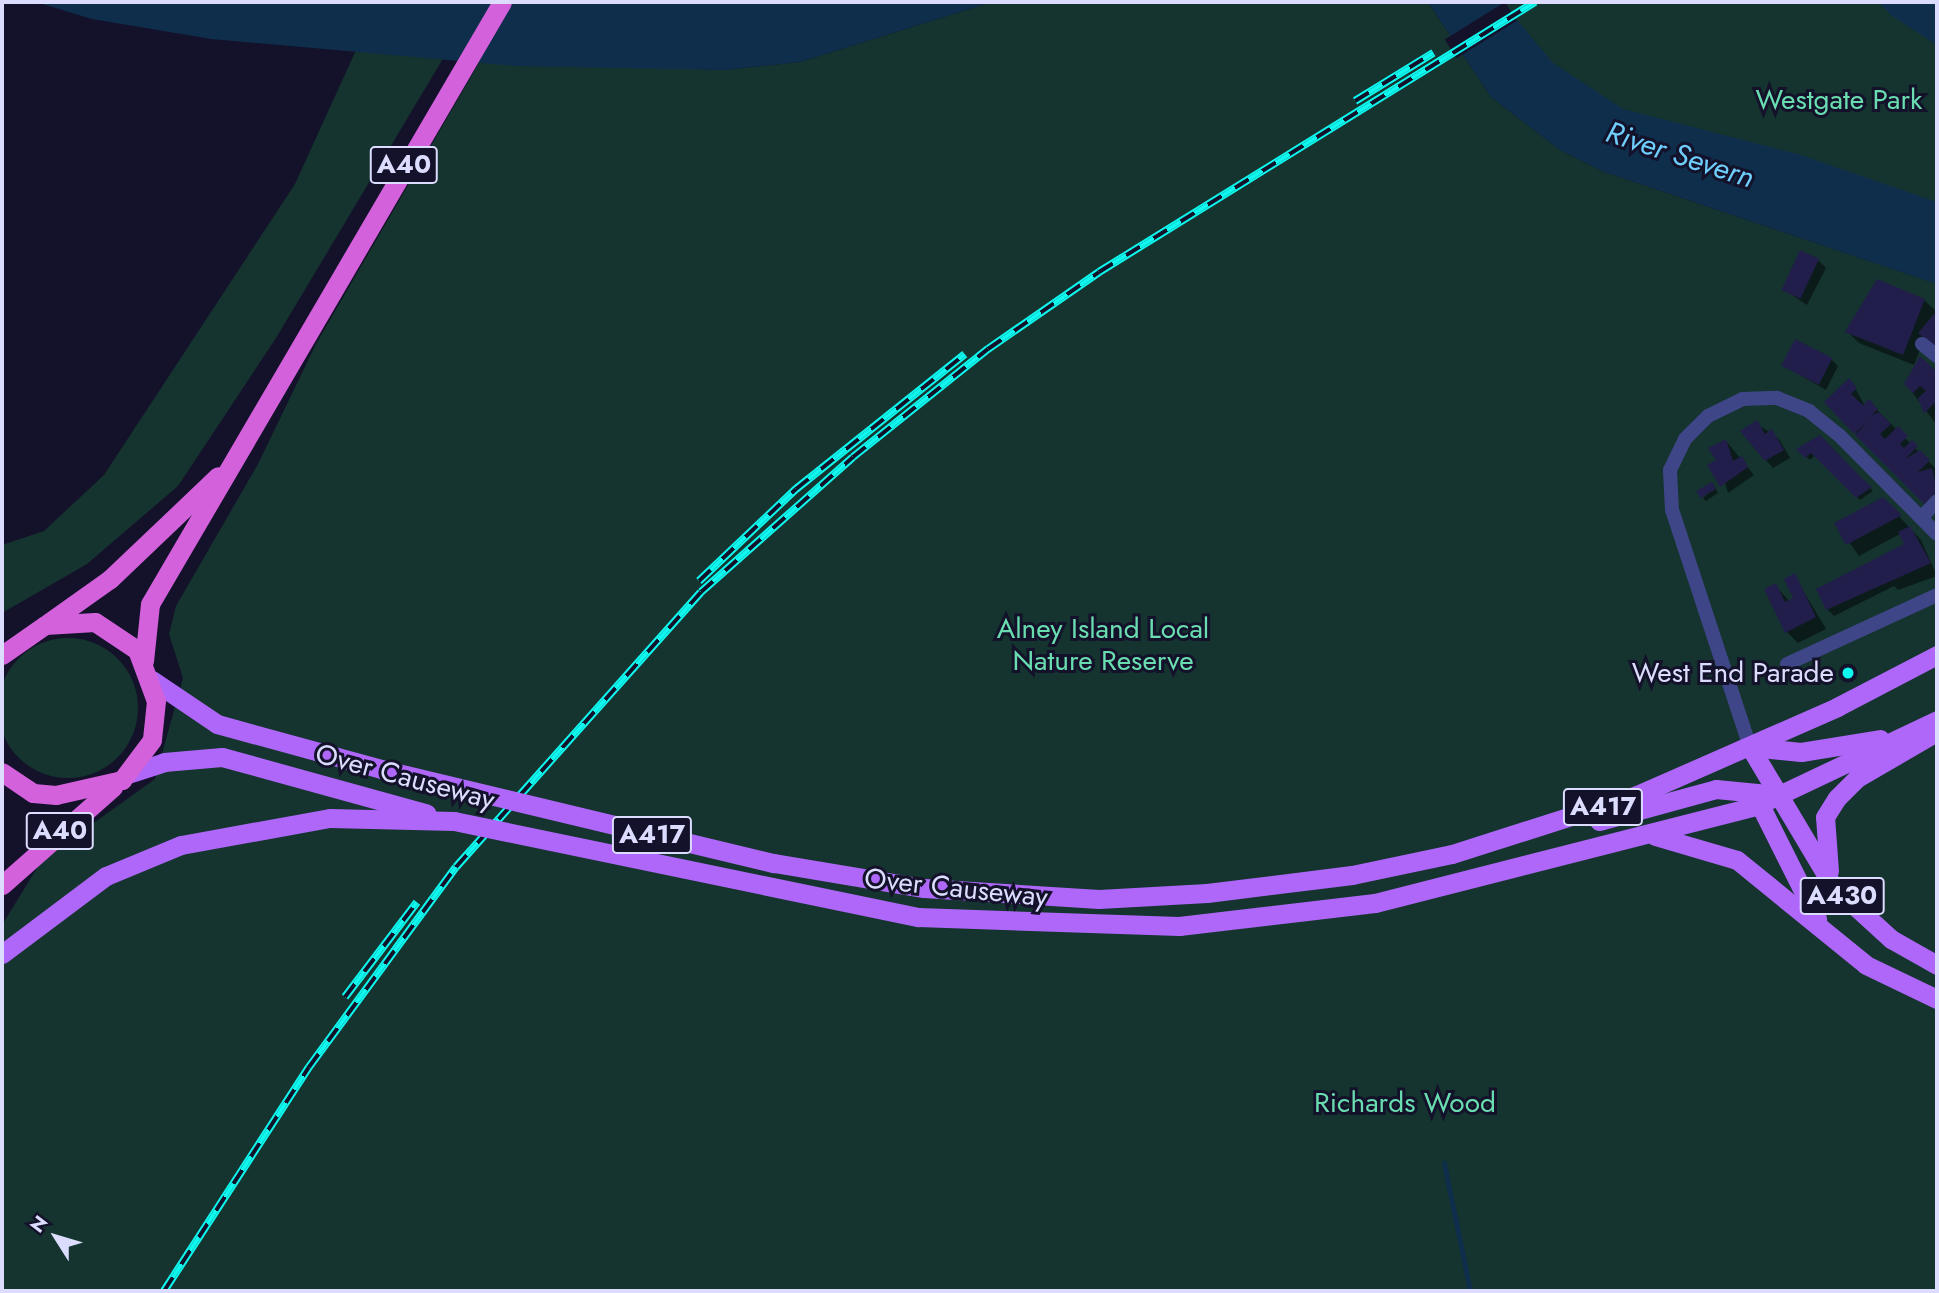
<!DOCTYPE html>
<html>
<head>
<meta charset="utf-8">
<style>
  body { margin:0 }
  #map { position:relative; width:1939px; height:1293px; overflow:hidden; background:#13122a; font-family:Jost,sans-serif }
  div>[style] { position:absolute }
  .green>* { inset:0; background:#15342f }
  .round { border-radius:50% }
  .water>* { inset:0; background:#0f2e4c }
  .pier>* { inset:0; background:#13122a; transform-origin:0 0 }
  .shadow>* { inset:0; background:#0007 }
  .stream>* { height:5px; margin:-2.5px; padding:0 2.5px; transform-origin:2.5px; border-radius:2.5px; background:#0f2e4c }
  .building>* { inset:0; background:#211e4b; transform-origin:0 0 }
  .minor>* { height:14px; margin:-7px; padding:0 7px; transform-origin:7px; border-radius:7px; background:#3f4688 }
  .primary>* { height:19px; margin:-9.5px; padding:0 9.5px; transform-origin:9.5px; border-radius:9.5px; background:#af67fa }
  .trunk>* { height:19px; margin:-9.5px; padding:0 9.5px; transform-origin:9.5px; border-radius:9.5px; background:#d461dc }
  .rail>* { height:8px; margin-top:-4px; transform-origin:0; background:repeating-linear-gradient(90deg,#13122a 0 16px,#0ff8ef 0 32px); box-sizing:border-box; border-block:2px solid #0ff8ef }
  .primary-bridge>* { height:19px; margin:-9.5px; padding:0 9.5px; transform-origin:9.5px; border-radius:9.5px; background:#af67fa }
  .dots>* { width:19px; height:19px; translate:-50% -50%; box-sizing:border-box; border:4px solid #13122a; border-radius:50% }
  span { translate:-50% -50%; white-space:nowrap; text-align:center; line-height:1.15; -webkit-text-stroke:6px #13122a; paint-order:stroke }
  .shield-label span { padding:2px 5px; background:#13122a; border:2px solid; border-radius:5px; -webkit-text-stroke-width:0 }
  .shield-label { font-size:26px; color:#dcddfe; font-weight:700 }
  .park-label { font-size:28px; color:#69ddb0 }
  .poi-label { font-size:28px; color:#dcddfe }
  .right { translate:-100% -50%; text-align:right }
  .street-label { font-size:28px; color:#dcddfe }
  .water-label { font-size:30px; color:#6ecdfb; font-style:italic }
  .frame { position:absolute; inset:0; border:4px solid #dcddfe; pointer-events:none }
  .north { position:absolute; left:21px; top:1202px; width:70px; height:70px; -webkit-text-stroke:5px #13122a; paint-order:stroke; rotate:307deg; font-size:19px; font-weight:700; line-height:28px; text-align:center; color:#dcddfe }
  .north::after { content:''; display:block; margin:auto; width:24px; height:32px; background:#dcddfe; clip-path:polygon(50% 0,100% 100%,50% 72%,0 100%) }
</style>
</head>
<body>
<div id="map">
  <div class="green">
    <i style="clip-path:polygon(992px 2px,1428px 2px,1491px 97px,1560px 150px,1602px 171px,1937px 284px,1937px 1291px,2px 1291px,2px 925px,42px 860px,155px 779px,183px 678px,169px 634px,176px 606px,258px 464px,316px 344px,480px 61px,725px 70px,800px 62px)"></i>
    <i style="clip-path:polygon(1466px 2px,1937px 2px,1937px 245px,1587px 125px)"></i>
    <i style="clip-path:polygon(357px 48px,444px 57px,276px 338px,178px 486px,87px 564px,2px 613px,2px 545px,44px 531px,104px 475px,295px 184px)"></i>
    <i class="round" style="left:-2px;top:638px;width:140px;height:140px"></i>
  </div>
  <div class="water">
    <i style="clip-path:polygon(36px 2px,992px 2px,800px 62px,725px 70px,516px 66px,211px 39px,92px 19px)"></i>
    <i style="clip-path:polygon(1428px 2px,1502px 2px,1553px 63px,1623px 109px,1801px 155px,1937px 202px,1937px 284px,1602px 171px,1560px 150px,1491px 97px)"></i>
    <i style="clip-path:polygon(1879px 2px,1937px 2px,1937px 45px,1892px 16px)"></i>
  </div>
  <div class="pier">
    <i style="left:1505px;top:2px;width:22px;height:71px;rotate:58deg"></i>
  </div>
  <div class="shadow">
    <i style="clip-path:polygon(1818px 260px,1826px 268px,1807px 305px,1783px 289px)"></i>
    <i style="clip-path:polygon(1924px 300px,1936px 311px,1937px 347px,1925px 337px,1914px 365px,1859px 343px,1848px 332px)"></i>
    <i style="clip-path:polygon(1831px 359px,1838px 366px,1826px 390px,1783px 365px)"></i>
    <i style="clip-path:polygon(1921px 359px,1937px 375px,1936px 424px,1906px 384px)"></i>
    <i style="clip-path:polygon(1855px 388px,1865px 406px,1869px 402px,1937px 470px,1936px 514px,1826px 402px)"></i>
    <i style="clip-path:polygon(1756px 423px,1779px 439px,1790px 458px,1773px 468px,1766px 460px)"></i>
    <i style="clip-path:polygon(1819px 437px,1873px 491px,1860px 500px,1815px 455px,1810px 460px,1799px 450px)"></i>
    <i style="clip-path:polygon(1726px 441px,1754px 475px,1728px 493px,1718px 460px)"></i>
    <i style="clip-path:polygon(1715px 487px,1718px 493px,1706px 501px,1703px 498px)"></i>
    <i style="clip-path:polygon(1883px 499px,1921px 540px,1937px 576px,1898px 590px,1894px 586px,1834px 616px,1827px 609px,1906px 545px,1900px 534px,1859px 556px,1836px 524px)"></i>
    <i style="clip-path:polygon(1794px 575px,1826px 629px,1798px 643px,1787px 632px,1775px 585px,1790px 602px,1796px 599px)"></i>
  </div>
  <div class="stream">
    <i style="left:1444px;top:1163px;width:131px;rotate:78.5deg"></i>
  </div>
  <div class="building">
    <i style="left:1800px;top:250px;width:21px;height:44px;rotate:25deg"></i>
    <i style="clip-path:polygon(1877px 279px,1925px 299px,1903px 355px,1845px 332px)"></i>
    <i style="clip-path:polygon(1934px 314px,1937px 317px,1937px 348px,1918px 333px)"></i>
    <i style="left:1795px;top:339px;width:42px;height:30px;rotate:27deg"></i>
    <i style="clip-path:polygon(1920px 356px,1937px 372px,1937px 400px,1924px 414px,1918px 398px,1926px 391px,1920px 386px,1913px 393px,1904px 384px)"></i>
    <i style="clip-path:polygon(1849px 378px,1857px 388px,1851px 394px,1863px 405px,1869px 399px,1878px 409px,1872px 415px,1879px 412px,1891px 424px,1880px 434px,1885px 439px,1898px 426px,1908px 436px,1900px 444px,1904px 448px,1912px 440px,1918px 446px,1905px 459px,1920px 450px,1930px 460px,1918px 472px,1932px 468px,1937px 491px,1924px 504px,1855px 435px,1868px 421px,1854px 434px,1824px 402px)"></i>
    <i style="clip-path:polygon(1757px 420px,1765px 434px,1772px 429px,1784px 450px,1765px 461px,1740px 431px)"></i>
    <i style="clip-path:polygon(1820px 435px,1862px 478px,1872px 487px,1856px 498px,1811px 453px,1805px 458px,1796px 449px)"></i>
    <i style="clip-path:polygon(1726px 439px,1733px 461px,1742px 456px,1748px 467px,1720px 487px,1707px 465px,1716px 460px,1708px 448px)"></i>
    <i style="left:1712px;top:482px;width:8px;height:18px;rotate:60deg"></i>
    <i style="clip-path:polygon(1883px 497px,1902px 515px,1846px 545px,1834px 523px)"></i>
    <i style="clip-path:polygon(1910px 526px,1931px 563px,1826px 610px,1816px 589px,1904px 544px,1898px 532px)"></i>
    <i style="clip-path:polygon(1795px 573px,1816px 617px,1785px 633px,1764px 589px,1776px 583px,1785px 602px,1793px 598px,1784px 579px)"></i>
  </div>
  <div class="minor">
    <i style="left:1922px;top:344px;width:19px;rotate:39deg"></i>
    <i style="left:1922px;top:517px;width:22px;rotate:-47deg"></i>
    <i style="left:1787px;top:664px;width:165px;rotate:-24.7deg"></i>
    <i style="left:1750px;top:747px;width:250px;rotate:-108.2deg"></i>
    <i style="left:1672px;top:510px;width:40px;rotate:-92.9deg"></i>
    <i style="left:1670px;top:470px;width:34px;rotate:-64deg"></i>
    <i style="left:1685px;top:439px;width:33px;rotate:-45deg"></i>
    <i style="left:1708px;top:416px;width:39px;rotate:-26deg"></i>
    <i style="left:1743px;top:399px;width:34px;rotate:-2deg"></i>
    <i style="left:1777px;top:398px;width:35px;rotate:22deg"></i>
    <i style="left:1809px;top:411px;width:38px;rotate:39deg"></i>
    <i style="left:1839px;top:435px;width:139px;rotate:45.3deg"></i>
  </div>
  <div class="primary">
    <i style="left:152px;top:680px;width:78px;rotate:34.1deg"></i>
    <i style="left:217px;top:724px;width:170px;rotate:15.3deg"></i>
    <i style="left:1750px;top:747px;width:162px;rotate:59.2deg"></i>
    <i style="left:1833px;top:886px;width:79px;rotate:42.4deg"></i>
    <i style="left:1891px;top:939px;width:53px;rotate:29.5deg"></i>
    <i style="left:1751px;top:747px;width:50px;rotate:5.7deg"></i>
    <i style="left:1801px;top:752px;width:80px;rotate:-9.3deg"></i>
    <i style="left:131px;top:773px;width:35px;rotate:-18deg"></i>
    <i style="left:164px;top:762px;width:58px;rotate:-4.9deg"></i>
    <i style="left:222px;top:757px;width:212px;rotate:15.4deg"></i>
    <i style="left:1754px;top:793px;width:141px;rotate:63.4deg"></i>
    <i style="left:1599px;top:821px;width:121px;rotate:-15.3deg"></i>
    <i style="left:1716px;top:789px;width:62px;rotate:5.5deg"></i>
    <i style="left:1655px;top:836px;width:85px;rotate:16.3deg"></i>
    <i style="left:1737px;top:860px;width:166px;rotate:39.1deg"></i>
    <i style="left:1866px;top:965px;width:79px;rotate:25.6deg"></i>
    <i style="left:1829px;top:871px;width:54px;rotate:-94.2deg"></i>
    <i style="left:1825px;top:817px;width:22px;rotate:-58deg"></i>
    <i style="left:1837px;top:798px;width:28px;rotate:-45deg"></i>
    <i style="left:1857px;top:778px;width:88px;rotate:-30.1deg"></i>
    <i style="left:924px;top:888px;width:175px;rotate:3.6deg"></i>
    <i style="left:1099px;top:899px;width:108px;rotate:-3.2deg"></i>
    <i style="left:1207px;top:893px;width:146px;rotate:-7.1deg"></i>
    <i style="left:1352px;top:875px;width:102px;rotate:-11.9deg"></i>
    <i style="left:1452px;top:854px;width:194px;rotate:-17.7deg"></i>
    <i style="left:1637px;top:795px;width:219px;rotate:-23.7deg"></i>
    <i style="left:1837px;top:707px;width:113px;rotate:-27.5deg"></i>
    <i style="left:918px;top:917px;width:261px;rotate:2deg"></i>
    <i style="left:1179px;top:926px;width:197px;rotate:-6.7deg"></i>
    <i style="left:1375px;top:903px;width:393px;rotate:-14.3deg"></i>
    <i style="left:1756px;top:806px;width:200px;rotate:-25.4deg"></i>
    <i style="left:2px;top:954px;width:130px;rotate:-36.9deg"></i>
    <i style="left:106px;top:876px;width:81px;rotate:-22.5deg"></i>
    <i style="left:181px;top:845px;width:151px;rotate:-10.3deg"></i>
    <i style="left:330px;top:818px;width:124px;rotate:1.4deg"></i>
  </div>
  <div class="trunk">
    <i style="left:48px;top:623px;width:76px;rotate:-35.4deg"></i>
    <i style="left:110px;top:579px;width:149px;rotate:-43.6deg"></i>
    <i style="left:2px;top:655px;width:52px;rotate:-34.9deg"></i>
    <i style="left:45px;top:625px;width:50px;rotate:-3.4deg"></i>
    <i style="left:95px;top:622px;width:50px;rotate:33.7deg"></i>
    <i style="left:137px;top:650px;width:54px;rotate:69.6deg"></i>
    <i style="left:156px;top:701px;width:39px;rotate:96deg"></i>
    <i style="left:152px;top:740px;width:50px;rotate:126.9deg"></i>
    <i style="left:122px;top:780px;width:68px;rotate:167.2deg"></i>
    <i style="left:56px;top:795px;width:23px;rotate:-175deg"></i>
    <i style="left:33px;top:793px;width:37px;rotate:-146deg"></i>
    <i style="left:144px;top:661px;width:57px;rotate:-84deg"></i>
    <i style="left:150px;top:604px;width:697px;rotate:-59.68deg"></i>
    <i style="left:2px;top:885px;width:148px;rotate:-41.4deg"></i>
  </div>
  <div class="rail">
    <i style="left:1355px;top:101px;width:92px;rotate:-31.6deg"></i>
    <i style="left:699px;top:581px;width:134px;rotate:-43.5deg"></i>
    <i style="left:796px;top:489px;width:216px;rotate:-38.6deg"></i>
    <i style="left:345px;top:997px;width:119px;rotate:-52.8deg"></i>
    <i style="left:164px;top:1291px;width:267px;rotate:-57.1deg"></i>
    <i style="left:309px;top:1067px;width:248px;rotate:-53.7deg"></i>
    <i style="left:456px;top:867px;width:368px;rotate:-48.3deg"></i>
    <i style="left:701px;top:592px;width:203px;rotate:-41.6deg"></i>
    <i style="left:853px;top:457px;width:173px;rotate:-38.7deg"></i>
    <i style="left:988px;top:349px;width:135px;rotate:-34.7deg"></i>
    <i style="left:1099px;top:272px;width:513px;rotate:-31.77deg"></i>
  </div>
  <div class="primary-bridge">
    <i style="left:381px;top:769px;width:404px;rotate:13.5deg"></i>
    <i style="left:774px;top:863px;width:152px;rotate:9.5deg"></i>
    <i style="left:454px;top:821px;width:474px;rotate:11.7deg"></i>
  </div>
  <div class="dots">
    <i style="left:1848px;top:673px;background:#0ff8ef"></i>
  </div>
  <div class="shield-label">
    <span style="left:404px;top:165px">A40</span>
    <span style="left:1603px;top:807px">A417</span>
    <span style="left:60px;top:831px">A40</span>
    <span style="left:652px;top:835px">A417</span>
    <span style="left:1842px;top:896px">A430</span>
  </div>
  <div class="park-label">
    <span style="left:1839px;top:100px">Westgate Park</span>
    <span style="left:1103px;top:645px">Alney Island Local<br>Nature Reserve</span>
    <span style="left:1405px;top:1103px">Richards Wood</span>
  </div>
  <div class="poi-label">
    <span class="right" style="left:1834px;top:673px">West End Parade</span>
  </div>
  <div class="street-label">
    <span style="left:405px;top:777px;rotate:15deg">Over Causeway</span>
    <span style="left:956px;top:888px;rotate:6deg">Over Causeway</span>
  </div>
  <div class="water-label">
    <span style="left:1680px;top:155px;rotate:18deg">River Severn</span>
  </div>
  <div class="frame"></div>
  <div class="north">N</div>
</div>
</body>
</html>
